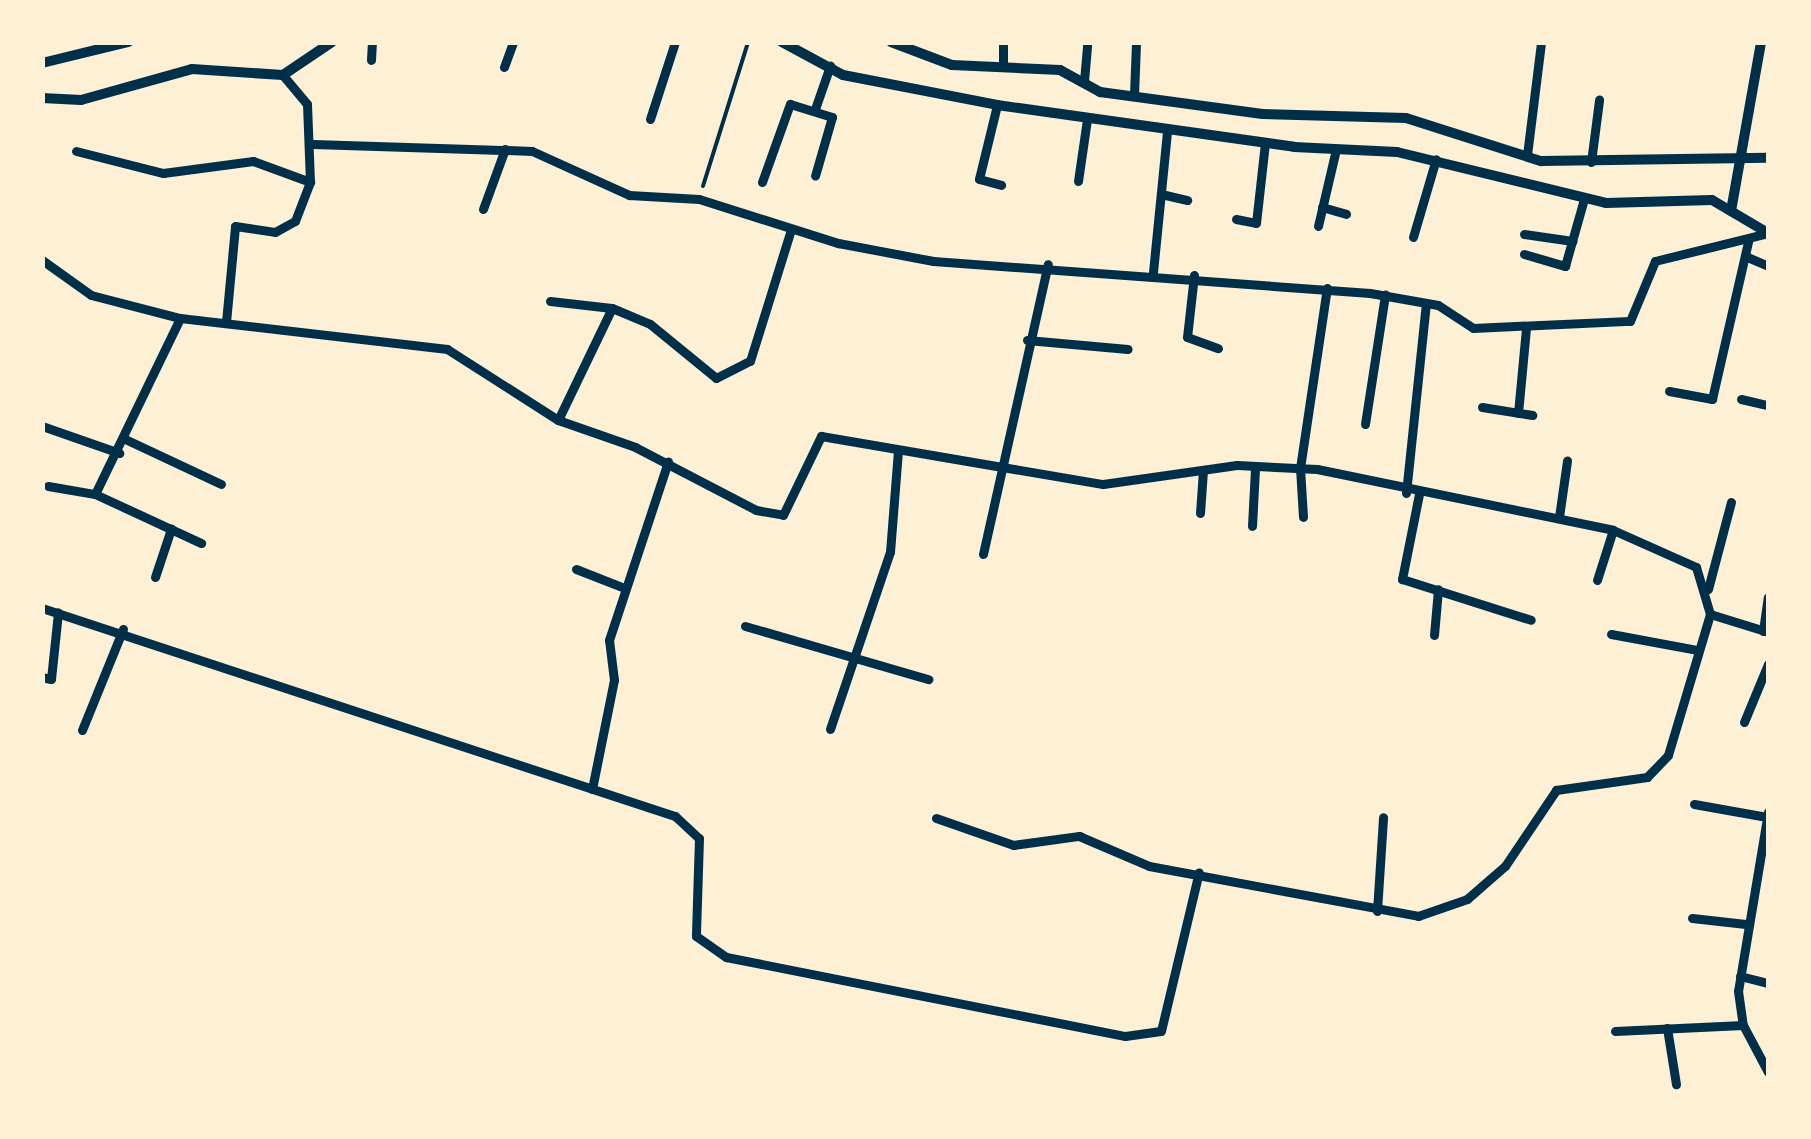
<!DOCTYPE html>
<html>
<head>
<meta charset="utf-8">
<style>
  body { margin:0 }
  #map { position:relative; width:1811px; height:1139px; overflow:hidden; background:#fdf0d5; font-family:"IBM Plex Sans",sans-serif }
  div>[style] { position:absolute }
  .path>* { height:4px; margin:-2px; padding:0 2px; transform-origin:2px; border-radius:2px; background:#003049 }
  .minor>* { height:9px; margin:-4.5px; padding:0 4.5px; transform-origin:4.5px; border-radius:4.5px; background:#003049 }
  .tertiary>* { height:10px; margin:-5px; padding:0 5px; transform-origin:5px; border-radius:5px; background:#003049 }
  span { translate:-50% -50%; white-space:nowrap; text-align:center; line-height:1.15; -webkit-text-stroke:10px #fdf0d5; paint-order:stroke }
  .frame { position:absolute; inset:0; border:45px solid #fdf0d5; pointer-events:none }
</style>
</head>
<body>
<div id="map">
  <div class="path">
    <i style="left:703px;top:186px;width:151px;rotate:-72.6deg"></i>
  </div>
  <div class="minor">
    <i style="left:1003px;top:42px;width:24px;rotate:90deg"></i>
    <i style="left:371px;top:60px;width:18px;rotate:-87deg"></i>
    <i style="left:504px;top:67px;width:27px;rotate:-70deg"></i>
    <i style="left:1084px;top:81px;width:36px;rotate:-85deg"></i>
    <i style="left:1134px;top:95px;width:53px;rotate:-87.8deg"></i>
    <i style="left:997px;top:105px;width:76px;rotate:103.7deg"></i>
    <i style="left:979px;top:179px;width:23px;rotate:15deg"></i>
    <i style="left:815px;top:109px;width:46px;rotate:-70.8deg"></i>
    <i style="left:650px;top:119px;width:81px;rotate:-72deg"></i>
    <i style="left:313px;top:144px;width:219px;rotate:1.8deg"></i>
    <i style="left:532px;top:151px;width:107px;rotate:24.4deg"></i>
    <i style="left:629px;top:195px;width:70px;rotate:3.3deg"></i>
    <i style="left:699px;top:199px;width:146px;rotate:17.6deg"></i>
    <i style="left:838px;top:243px;width:97px;rotate:10.7deg"></i>
    <i style="left:933px;top:261px;width:438px;rotate:4.2deg"></i>
    <i style="left:1370px;top:293px;width:69px;rotate:10deg"></i>
    <i style="left:1438px;top:305px;width:42px;rotate:33.3deg"></i>
    <i style="left:1473px;top:328px;width:157px;rotate:-2.6deg"></i>
    <i style="left:1630px;top:321px;width:65px;rotate:-67.4deg"></i>
    <i style="left:1655px;top:261px;width:116px;rotate:-13.9deg"></i>
    <i style="left:76px;top:151px;width:90px;rotate:14.2deg"></i>
    <i style="left:163px;top:173px;width:91px;rotate:-7.6deg"></i>
    <i style="left:253px;top:161px;width:61px;rotate:20.2deg"></i>
    <i style="left:1527px;top:155px;width:114px;rotate:-82.9deg"></i>
    <i style="left:1591px;top:162px;width:63px;rotate:-82.6deg"></i>
    <i style="left:1078px;top:181px;width:63px;rotate:-81.7deg"></i>
    <i style="left:762px;top:182px;width:83px;rotate:-70.3deg"></i>
    <i style="left:790px;top:104px;width:44px;rotate:17.2deg"></i>
    <i style="left:832px;top:117px;width:61px;rotate:106.1deg"></i>
    <i style="left:1161px;top:194px;width:27px;rotate:13deg"></i>
    <i style="left:1322px;top:207px;width:25px;rotate:16deg"></i>
    <i style="left:483px;top:209px;width:64px;rotate:-69.9deg"></i>
    <i style="left:1236px;top:219px;width:20px;rotate:11deg"></i>
    <i style="left:1256px;top:223px;width:81px;rotate:-83.6deg"></i>
    <i style="left:1318px;top:226px;width:79px;rotate:-76.8deg"></i>
    <i style="left:1524px;top:234px;width:49px;rotate:8.3deg"></i>
    <i style="left:1413px;top:237px;width:81px;rotate:-73.6deg"></i>
    <i style="left:1524px;top:254px;width:43px;rotate:16.3deg"></i>
    <i style="left:1565px;top:266px;width:70px;rotate:-74.2deg"></i>
    <i style="left:1745px;top:256px;width:25px;rotate:23deg"></i>
    <i style="left:42px;top:260px;width:60px;rotate:35.5deg"></i>
    <i style="left:91px;top:295px;width:92px;rotate:14.5deg"></i>
    <i style="left:180px;top:318px;width:269px;rotate:6.6deg"></i>
    <i style="left:447px;top:349px;width:132px;rotate:32.6deg"></i>
    <i style="left:558px;top:420px;width:82px;rotate:19.3deg"></i>
    <i style="left:635px;top:447px;width:136px;rotate:27.5deg"></i>
    <i style="left:756px;top:510px;width:27px;rotate:10deg"></i>
    <i style="left:783px;top:515px;width:88px;rotate:-64.3deg"></i>
    <i style="left:821px;top:436px;width:286px;rotate:9.7deg"></i>
    <i style="left:1103px;top:484px;width:135px;rotate:-8.1deg"></i>
    <i style="left:1237px;top:465px;width:80px;rotate:2.9deg"></i>
    <i style="left:1317px;top:469px;width:302px;rotate:11.6deg"></i>
    <i style="left:1613px;top:530px;width:91px;rotate:24deg"></i>
    <i style="left:1696px;top:567px;width:49px;rotate:73.4deg"></i>
    <i style="left:1710px;top:614px;width:61px;rotate:17.2deg"></i>
    <i style="left:1153px;top:272px;width:142px;rotate:-84.3deg"></i>
    <i style="left:1194px;top:275px;width:62px;rotate:96.4deg"></i>
    <i style="left:1187px;top:337px;width:33px;rotate:20deg"></i>
    <i style="left:550px;top:301px;width:62px;rotate:6.4deg"></i>
    <i style="left:226px;top:322px;width:96px;rotate:-84.6deg"></i>
    <i style="left:235px;top:226px;width:40px;rotate:8.5deg"></i>
    <i style="left:275px;top:232px;width:23px;rotate:-29deg"></i>
    <i style="left:295px;top:221px;width:42px;rotate:-69deg"></i>
    <i style="left:310px;top:182px;width:78px;rotate:-92.2deg"></i>
    <i style="left:307px;top:104px;width:38px;rotate:-130deg"></i>
    <i style="left:1027px;top:340px;width:101px;rotate:5.1deg"></i>
    <i style="left:1669px;top:391px;width:44px;rotate:10.5deg"></i>
    <i style="left:1712px;top:399px;width:165px;rotate:-77.1deg"></i>
    <i style="left:1741px;top:399px;width:28px;rotate:13deg"></i>
    <i style="left:1482px;top:407px;width:51px;rotate:9.1deg"></i>
    <i style="left:1518px;top:413px;width:84px;rotate:-84.6deg"></i>
    <i style="left:558px;top:420px;width:124px;rotate:-64.3deg"></i>
    <i style="left:612px;top:308px;width:41px;rotate:22.8deg"></i>
    <i style="left:650px;top:324px;width:85px;rotate:39.3deg"></i>
    <i style="left:716px;top:378px;width:38px;rotate:-27deg"></i>
    <i style="left:750px;top:361px;width:138px;rotate:-72.7deg"></i>
    <i style="left:1365px;top:424px;width:131px;rotate:-81.2deg"></i>
    <i style="left:42px;top:426px;width:82px;rotate:19.3deg"></i>
    <i style="left:125px;top:439px;width:106px;rotate:25.1deg"></i>
    <i style="left:48px;top:486px;width:48px;rotate:9.7deg"></i>
    <i style="left:95px;top:494px;width:195px;rotate:-64.2deg"></i>
    <i style="left:1406px;top:493px;width:191px;rotate:-84deg"></i>
    <i style="left:95px;top:494px;width:117px;rotate:24.8deg"></i>
    <i style="left:1419px;top:494px;width:87px;rotate:101.3deg"></i>
    <i style="left:1402px;top:579px;width:135px;rotate:17.6deg"></i>
    <i style="left:1200px;top:513px;width:43px;rotate:-86deg"></i>
    <i style="left:1303px;top:517px;width:49px;rotate:-93.5deg"></i>
    <i style="left:1300px;top:468px;width:182px;rotate:-81.5deg"></i>
    <i style="left:1559px;top:517px;width:57px;rotate:-81.9deg"></i>
    <i style="left:1252px;top:526px;width:57px;rotate:-87deg"></i>
    <i style="left:983px;top:554px;width:297px;rotate:-77.4deg"></i>
    <i style="left:576px;top:569px;width:49px;rotate:21.4deg"></i>
    <i style="left:155px;top:577px;width:51px;rotate:-71.6deg"></i>
    <i style="left:1597px;top:580px;width:52px;rotate:-72.3deg"></i>
    <i style="left:1708px;top:589px;width:90px;rotate:-75.2deg"></i>
    <i style="left:42px;top:608px;width:666px;rotate:18.19deg"></i>
    <i style="left:675px;top:816px;width:33px;rotate:43deg"></i>
    <i style="left:699px;top:838px;width:98px;rotate:91.8deg"></i>
    <i style="left:696px;top:936px;width:37px;rotate:35deg"></i>
    <i style="left:726px;top:957px;width:407px;rotate:11.2deg"></i>
    <i style="left:1125px;top:1036px;width:36px;rotate:-8deg"></i>
    <i style="left:1161px;top:1031px;width:163px;rotate:-76.6deg"></i>
    <i style="left:745px;top:626px;width:191px;rotate:16.2deg"></i>
    <i style="left:1763px;top:631px;width:34px;rotate:-82deg"></i>
    <i style="left:1611px;top:634px;width:87px;rotate:10.5deg"></i>
    <i style="left:1434px;top:635px;width:46px;rotate:-85deg"></i>
    <i style="left:42px;top:677px;width:9px;rotate:13deg"></i>
    <i style="left:51px;top:679px;width:67px;rotate:-84deg"></i>
    <i style="left:1744px;top:722px;width:63px;rotate:-67.5deg"></i>
    <i style="left:830px;top:729px;width:187px;rotate:-71.3deg"></i>
    <i style="left:890px;top:552px;width:102px;rotate:-85.5deg"></i>
    <i style="left:82px;top:730px;width:109px;rotate:-67.9deg"></i>
    <i style="left:592px;top:789px;width:111px;rotate:-78.6deg"></i>
    <i style="left:614px;top:680px;width:40px;rotate:-97.1deg"></i>
    <i style="left:609px;top:640px;width:188px;rotate:-71.7deg"></i>
    <i style="left:1694px;top:804px;width:74px;rotate:10.1deg"></i>
    <i style="left:1768px;top:812px;width:181px;rotate:99.5deg"></i>
    <i style="left:1738px;top:991px;width:34px;rotate:82deg"></i>
    <i style="left:1743px;top:1025px;width:53px;rotate:62deg"></i>
    <i style="left:936px;top:818px;width:82px;rotate:19.3deg"></i>
    <i style="left:1013px;top:845px;width:67px;rotate:-7.8deg"></i>
    <i style="left:1079px;top:836px;width:76px;rotate:23.2deg"></i>
    <i style="left:1149px;top:866px;width:274px;rotate:10.5deg"></i>
    <i style="left:1418px;top:916px;width:52px;rotate:-19.1deg"></i>
    <i style="left:1467px;top:899px;width:50px;rotate:-41deg"></i>
    <i style="left:1505px;top:866px;width:92px;rotate:-56.1deg"></i>
    <i style="left:1556px;top:790px;width:92px;rotate:-8.1deg"></i>
    <i style="left:1647px;top:777px;width:30px;rotate:-46deg"></i>
    <i style="left:1668px;top:755px;width:147px;rotate:-73.4deg"></i>
    <i style="left:1377px;top:911px;width:94px;rotate:-86.3deg"></i>
    <i style="left:1692px;top:918px;width:54px;rotate:6.3deg"></i>
    <i style="left:1740px;top:976px;width:29px;rotate:14deg"></i>
    <i style="left:1667px;top:1028px;width:57px;rotate:80.9deg"></i>
    <i style="left:1615px;top:1031px;width:128px;rotate:-2.7deg"></i>
  </div>
  <div class="tertiary">
    <i style="left:782px;top:42px;width:69px;rotate:28.4deg"></i>
    <i style="left:843px;top:75px;width:157px;rotate:11deg"></i>
    <i style="left:997px;top:105px;width:300px;rotate:8deg"></i>
    <i style="left:1294px;top:147px;width:103px;rotate:2.8deg"></i>
    <i style="left:1397px;top:152px;width:215px;rotate:13.7deg"></i>
    <i style="left:1606px;top:203px;width:106px;rotate:-1.6deg"></i>
    <i style="left:1712px;top:200px;width:65px;rotate:30.5deg"></i>
    <i style="left:891px;top:42px;width:65px;rotate:20.7deg"></i>
    <i style="left:952px;top:65px;width:108px;rotate:2.7deg"></i>
    <i style="left:1060px;top:70px;width:46px;rotate:28.8deg"></i>
    <i style="left:1100px;top:92px;width:164px;rotate:7.7deg"></i>
    <i style="left:1263px;top:114px;width:143px;rotate:1.6deg"></i>
    <i style="left:1406px;top:118px;width:142px;rotate:17.7deg"></i>
    <i style="left:1541px;top:161px;width:227px;rotate:-0.8deg"></i>
    <i style="left:42px;top:63px;width:89px;rotate:-13.7deg"></i>
    <i style="left:42px;top:98px;width:39px;rotate:3deg"></i>
    <i style="left:81px;top:100px;width:115px;rotate:-15.6deg"></i>
    <i style="left:192px;top:69px;width:91px;rotate:3.8deg"></i>
    <i style="left:283px;top:75px;width:59px;rotate:-34deg"></i>
    <i style="left:1731px;top:211px;width:172px;rotate:-79.9deg"></i>
  </div>
  <div class="frame"></div>
</div>
</body>
</html>
